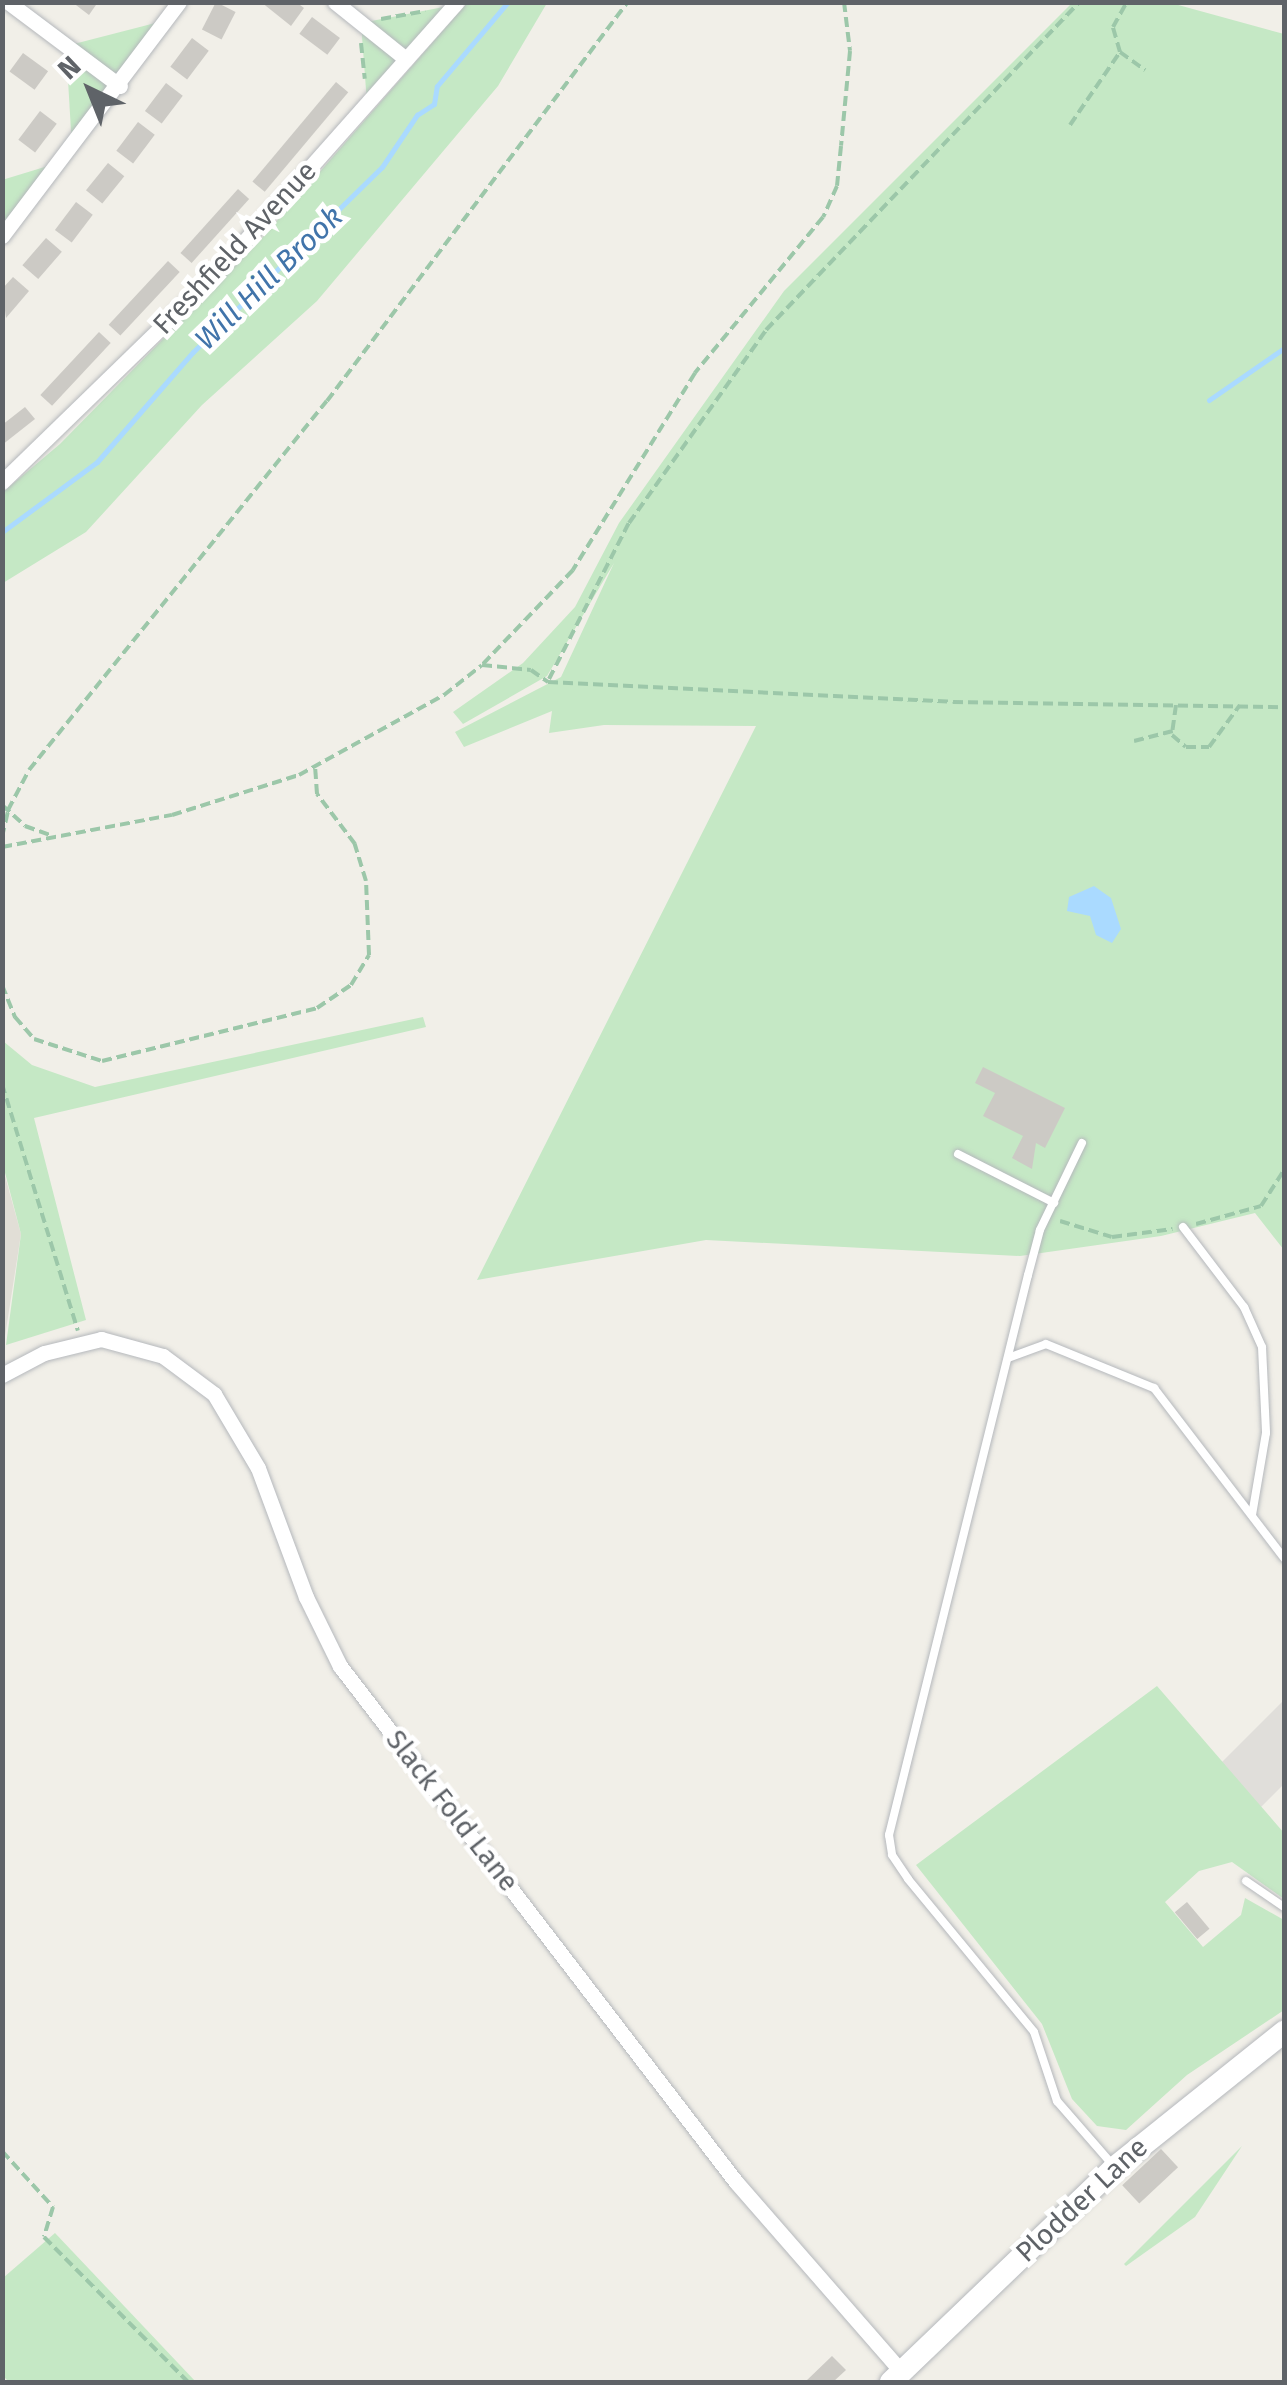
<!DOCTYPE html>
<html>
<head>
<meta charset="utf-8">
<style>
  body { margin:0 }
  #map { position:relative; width:1287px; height:2385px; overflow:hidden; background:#f1efe8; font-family:"Fira Sans",sans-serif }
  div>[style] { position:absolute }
  .industrial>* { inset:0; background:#e0deda }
  .education>* { inset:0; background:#e1ded6 }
  .green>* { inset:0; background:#c5e8c5 }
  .water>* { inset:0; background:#aadaff }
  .stream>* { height:5px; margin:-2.5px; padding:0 2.5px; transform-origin:2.5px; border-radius:2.5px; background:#aadaff }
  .building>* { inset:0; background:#cccac5; transform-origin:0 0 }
  .path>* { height:4px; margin-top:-2px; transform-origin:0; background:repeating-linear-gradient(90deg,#9cc7a9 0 10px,transparent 0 15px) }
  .roads { filter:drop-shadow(0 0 2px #b5b8bc) drop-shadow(0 0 2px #b5b8bc) }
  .lane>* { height:8px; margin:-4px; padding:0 4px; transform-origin:4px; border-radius:4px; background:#fff }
  .street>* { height:15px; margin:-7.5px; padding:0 7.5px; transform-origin:7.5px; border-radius:7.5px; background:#fff }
  .secondary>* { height:22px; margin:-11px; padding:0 11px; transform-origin:11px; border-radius:11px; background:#fff }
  span { translate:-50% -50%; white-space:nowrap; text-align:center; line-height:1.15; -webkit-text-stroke:9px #fff; paint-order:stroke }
  .street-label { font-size:28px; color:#5f6368 }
  .water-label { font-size:30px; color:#4174aa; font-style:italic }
  .frame { position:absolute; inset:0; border:5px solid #5f6368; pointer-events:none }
  .north { position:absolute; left:40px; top:40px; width:100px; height:100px; -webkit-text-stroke:8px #fff; paint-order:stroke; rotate:317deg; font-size:28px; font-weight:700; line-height:40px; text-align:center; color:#5f6368 }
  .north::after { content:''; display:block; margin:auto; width:35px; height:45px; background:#5f6368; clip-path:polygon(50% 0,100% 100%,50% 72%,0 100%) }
</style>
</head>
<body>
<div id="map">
  <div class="industrial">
    <i style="clip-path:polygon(1284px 1700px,1284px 1784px,1259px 1809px,1221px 1763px)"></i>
  </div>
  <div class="education">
    <i style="clip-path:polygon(2px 1165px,21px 1234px,3px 1349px,2px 1349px)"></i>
  </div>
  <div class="green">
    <i style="clip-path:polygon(467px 3px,547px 3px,498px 86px,317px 301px,202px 405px,86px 532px,3px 583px,3px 492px,60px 444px,262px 238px)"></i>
    <i style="clip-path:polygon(1072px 3px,1171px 3px,1284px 34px,1284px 1250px,1255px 1213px,1161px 1236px,1020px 1256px,706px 1240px,477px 1280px,756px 726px,604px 725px,549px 733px,552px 711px,464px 747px,455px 732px,561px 677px,614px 563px,547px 676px,463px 724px,453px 712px,523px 663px,575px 607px,619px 523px,784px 291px)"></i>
    <i style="clip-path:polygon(454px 5px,367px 103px,361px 23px)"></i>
    <i style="clip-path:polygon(167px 20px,72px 148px,66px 46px)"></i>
    <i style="clip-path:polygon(61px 162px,11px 226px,3px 220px,2px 180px)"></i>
    <i style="clip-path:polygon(423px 1017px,426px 1027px,34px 1118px,86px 1320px,6px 1345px,21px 1234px,3px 1165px,3px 1041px,32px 1065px,95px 1087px)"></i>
    <i style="clip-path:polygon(1157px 1686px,1284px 1833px,1284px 1899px,1232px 1862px,1199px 1871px,1165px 1902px,1203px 1947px,1241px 1915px,1245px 1898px,1284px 1920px,1284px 2010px,1187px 2075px,1126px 2130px,1097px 2126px,1072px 2099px,1042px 2024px,916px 1865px)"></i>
    <i style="clip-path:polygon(1242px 2146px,1195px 2217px,1126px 2266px,1124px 2264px)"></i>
    <i style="clip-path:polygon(55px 2233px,196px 2382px,9px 2382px,3px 2376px,3px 2278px)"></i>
  </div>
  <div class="water">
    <i style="clip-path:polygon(1094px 886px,1111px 898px,1121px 929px,1112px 943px,1096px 935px,1090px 916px,1067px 911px,1069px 897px)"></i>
  </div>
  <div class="stream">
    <i style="left:1209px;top:400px;width:91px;rotate:-34.7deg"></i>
    <i style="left:2px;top:532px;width:118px;rotate:-36.4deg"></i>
    <i style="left:97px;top:462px;width:146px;rotate:-48.9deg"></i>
    <i style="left:193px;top:352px;width:264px;rotate:-44.4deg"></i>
    <i style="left:382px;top:167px;width:63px;rotate:-56.1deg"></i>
    <i style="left:417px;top:115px;width:20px;rotate:-33deg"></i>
    <i style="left:434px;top:104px;width:18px;rotate:-81deg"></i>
    <i style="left:437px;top:86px;width:110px;rotate:-49.8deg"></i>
  </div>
  <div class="building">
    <i style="clip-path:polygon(72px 2px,98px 2px,89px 15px)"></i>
    <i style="left:216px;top:2px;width:22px;height:31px;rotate:27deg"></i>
    <i style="clip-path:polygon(261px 2px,296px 2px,304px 8px,291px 26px)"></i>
    <i style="left:312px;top:17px;width:35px;height:21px;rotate:37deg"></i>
    <i style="left:192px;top:38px;width:21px;height:36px;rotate:37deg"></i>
    <i style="left:23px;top:53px;width:31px;height:23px;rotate:36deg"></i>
    <i style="left:336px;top:82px;width:16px;height:130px;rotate:40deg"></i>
    <i style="left:166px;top:83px;width:21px;height:35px;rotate:37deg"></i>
    <i style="left:40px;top:111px;width:21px;height:36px;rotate:37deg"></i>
    <i style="left:138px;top:122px;width:21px;height:36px;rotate:37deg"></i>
    <i style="left:108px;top:163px;width:21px;height:35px;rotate:39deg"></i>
    <i style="left:238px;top:189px;width:15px;height:86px;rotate:42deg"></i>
    <i style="left:76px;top:202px;width:21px;height:35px;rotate:37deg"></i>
    <i style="left:46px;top:238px;width:21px;height:36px;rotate:41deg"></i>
    <i style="left:168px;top:261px;width:16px;height:87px;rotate:43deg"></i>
    <i style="clip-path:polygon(13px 277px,29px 291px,6px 318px,2px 289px)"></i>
    <i style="left:99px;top:332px;width:16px;height:86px;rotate:43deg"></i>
    <i style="clip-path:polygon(25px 407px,35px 419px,2px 445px,2px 425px)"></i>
    <i style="clip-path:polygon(983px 1067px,1065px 1108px,1045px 1148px,1036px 1143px,1032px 1169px,1012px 1158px,1023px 1136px,983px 1116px,995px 1093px,975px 1083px)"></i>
    <i style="left:1187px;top:1902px;width:35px;height:16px;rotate:50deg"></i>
    <i style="left:1161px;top:2149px;width:25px;height:53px;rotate:47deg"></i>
    <i style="clip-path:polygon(832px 2356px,846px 2370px,833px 2382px,805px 2382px)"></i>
  </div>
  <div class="path">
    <i style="left:844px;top:2px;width:49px;rotate:83deg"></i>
    <i style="left:850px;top:51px;width:95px;rotate:95.4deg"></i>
    <i style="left:841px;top:146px;width:40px;rotate:95.7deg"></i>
    <i style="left:837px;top:186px;width:34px;rotate:114deg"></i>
    <i style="left:823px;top:217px;width:202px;rotate:129.4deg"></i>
    <i style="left:695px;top:373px;width:232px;rotate:121.8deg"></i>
    <i style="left:573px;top:570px;width:132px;rotate:133.8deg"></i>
    <i style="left:482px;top:665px;width:49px;rotate:5.8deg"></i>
    <i style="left:531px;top:670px;width:21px;rotate:35deg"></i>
    <i style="left:548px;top:682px;width:405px;rotate:2.8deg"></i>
    <i style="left:953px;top:702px;width:331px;rotate:0.9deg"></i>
    <i style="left:381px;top:19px;width:45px;rotate:-10.3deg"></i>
    <i style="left:361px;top:43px;width:36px;rotate:84deg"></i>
    <i style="left:1120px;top:52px;width:31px;rotate:36deg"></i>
    <i style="left:1070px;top:125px;width:88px;rotate:-55.6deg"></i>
    <i style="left:1120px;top:52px;width:26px;rotate:-106deg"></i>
    <i style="left:1113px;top:27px;width:29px;rotate:-61deg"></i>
    <i style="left:549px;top:679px;width:175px;rotate:-62.9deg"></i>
    <i style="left:629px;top:523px;width:237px;rotate:-54.6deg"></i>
    <i style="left:766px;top:330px;width:453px;rotate:-46.3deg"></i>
    <i style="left:1176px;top:705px;width:30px;rotate:98deg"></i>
    <i style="left:1172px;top:735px;width:18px;rotate:41deg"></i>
    <i style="left:1186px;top:747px;width:23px"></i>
    <i style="left:1209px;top:747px;width:52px;rotate:-53.6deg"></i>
    <i style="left:1134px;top:741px;width:40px;rotate:-14.4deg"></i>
    <i style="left:2px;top:805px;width:31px;rotate:42deg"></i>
    <i style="left:25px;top:826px;width:27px;rotate:20deg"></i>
    <i style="left:2px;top:837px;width:28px;rotate:-77deg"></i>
    <i style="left:8px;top:810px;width:45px;rotate:-62.3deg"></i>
    <i style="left:29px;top:770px;width:474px;rotate:-51.1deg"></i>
    <i style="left:327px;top:401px;width:500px;rotate:-53deg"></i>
    <i style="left:2px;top:847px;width:173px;rotate:-10.7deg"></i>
    <i style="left:172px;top:815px;width:133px;rotate:-17.5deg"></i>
    <i style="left:299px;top:775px;width:166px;rotate:-28.9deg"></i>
    <i style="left:444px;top:695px;width:48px;rotate:-38.3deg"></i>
    <i style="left:2px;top:985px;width:35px;rotate:68deg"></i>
    <i style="left:15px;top:1017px;width:29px;rotate:49deg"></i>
    <i style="left:34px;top:1039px;width:71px;rotate:17.9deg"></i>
    <i style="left:102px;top:1061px;width:221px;rotate:-13.8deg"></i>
    <i style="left:317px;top:1008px;width:41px;rotate:-34.1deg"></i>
    <i style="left:351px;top:985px;width:35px;rotate:-59deg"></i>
    <i style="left:369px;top:955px;width:74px;rotate:-92.3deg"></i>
    <i style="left:366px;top:881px;width:39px;rotate:-107deg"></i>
    <i style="left:355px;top:844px;width:63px;rotate:-127.2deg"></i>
    <i style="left:317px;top:794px;width:28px;rotate:-94deg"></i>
    <i style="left:2px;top:1084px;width:258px;rotate:72.9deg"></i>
    <i style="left:1060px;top:1221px;width:54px;rotate:17.1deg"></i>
    <i style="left:1112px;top:1237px;width:61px;rotate:-7.6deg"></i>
    <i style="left:1196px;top:1224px;width:67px;rotate:-15.5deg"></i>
    <i style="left:1261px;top:1206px;width:43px;rotate:-57.4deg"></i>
    <i style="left:2px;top:2151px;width:76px;rotate:47.7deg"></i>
    <i style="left:53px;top:2207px;width:31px;rotate:107deg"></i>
    <i style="left:44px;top:2237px;width:204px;rotate:45.2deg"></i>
  </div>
  <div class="roads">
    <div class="lane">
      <i style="left:1082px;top:1143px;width:97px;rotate:115.8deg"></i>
      <i style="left:1040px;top:1230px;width:47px;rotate:104.9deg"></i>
      <i style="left:1028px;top:1275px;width:577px;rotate:103.94deg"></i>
      <i style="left:889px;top:1835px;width:20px;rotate:81deg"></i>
      <i style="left:892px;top:1855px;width:29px;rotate:56deg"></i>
      <i style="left:908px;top:1879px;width:198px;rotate:50.5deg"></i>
      <i style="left:1034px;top:2032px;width:73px;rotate:71.6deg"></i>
      <i style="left:1057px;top:2101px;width:84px;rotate:48.9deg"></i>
      <i style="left:958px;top:1154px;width:108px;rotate:27deg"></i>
      <i style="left:1183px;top:1227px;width:101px;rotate:52.7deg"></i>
      <i style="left:1244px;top:1307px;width:44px;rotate:65.8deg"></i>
      <i style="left:1262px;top:1347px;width:86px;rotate:87.3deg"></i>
      <i style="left:1266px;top:1433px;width:83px;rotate:99.7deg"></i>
      <i style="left:1008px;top:1358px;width:40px;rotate:-20.2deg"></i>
      <i style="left:1046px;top:1344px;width:117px;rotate:22.2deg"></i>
      <i style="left:1154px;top:1388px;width:214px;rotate:52.6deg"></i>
      <i style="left:1246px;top:1881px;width:46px;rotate:34.4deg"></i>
    </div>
    <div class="street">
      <i style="left:8px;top:2px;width:140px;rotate:36.9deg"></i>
      <i style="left:335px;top:2px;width:91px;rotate:38.8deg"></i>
      <i style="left:2px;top:236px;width:293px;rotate:-52.9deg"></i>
      <i style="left:2px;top:482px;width:290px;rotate:-44.2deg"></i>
      <i style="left:210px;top:280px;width:372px;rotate:-48.4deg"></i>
      <i style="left:2px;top:1375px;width:47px;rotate:-27.6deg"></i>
      <i style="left:44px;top:1353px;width:59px;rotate:-13.8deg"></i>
      <i style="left:101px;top:1339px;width:64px;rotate:15.3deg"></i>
      <i style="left:163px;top:1356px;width:64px;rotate:36.7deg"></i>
      <i style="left:214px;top:1394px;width:86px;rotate:59.3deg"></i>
      <i style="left:258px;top:1468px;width:138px;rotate:69.6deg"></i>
      <i style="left:306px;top:1597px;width:77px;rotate:63.8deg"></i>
      <i style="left:340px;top:1666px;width:650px;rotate:52.5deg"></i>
      <i style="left:736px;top:2182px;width:252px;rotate:48.9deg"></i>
    </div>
    <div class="secondary">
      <i style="left:891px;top:2382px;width:309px;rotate:-43.8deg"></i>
      <i style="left:1114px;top:2168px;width:218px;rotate:-38.7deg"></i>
    </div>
  </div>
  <div class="street-label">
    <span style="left:235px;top:248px;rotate:-47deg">Freshfield Avenue</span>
    <span style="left:452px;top:1811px;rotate:52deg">Slack Fold Lane</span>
    <span style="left:1082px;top:2200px;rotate:-43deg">Plodder Lane</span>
  </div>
  <div class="water-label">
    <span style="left:269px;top:278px;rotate:-44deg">Will Hill Brook</span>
  </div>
  <div class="frame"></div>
  <div class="north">N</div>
</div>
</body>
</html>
